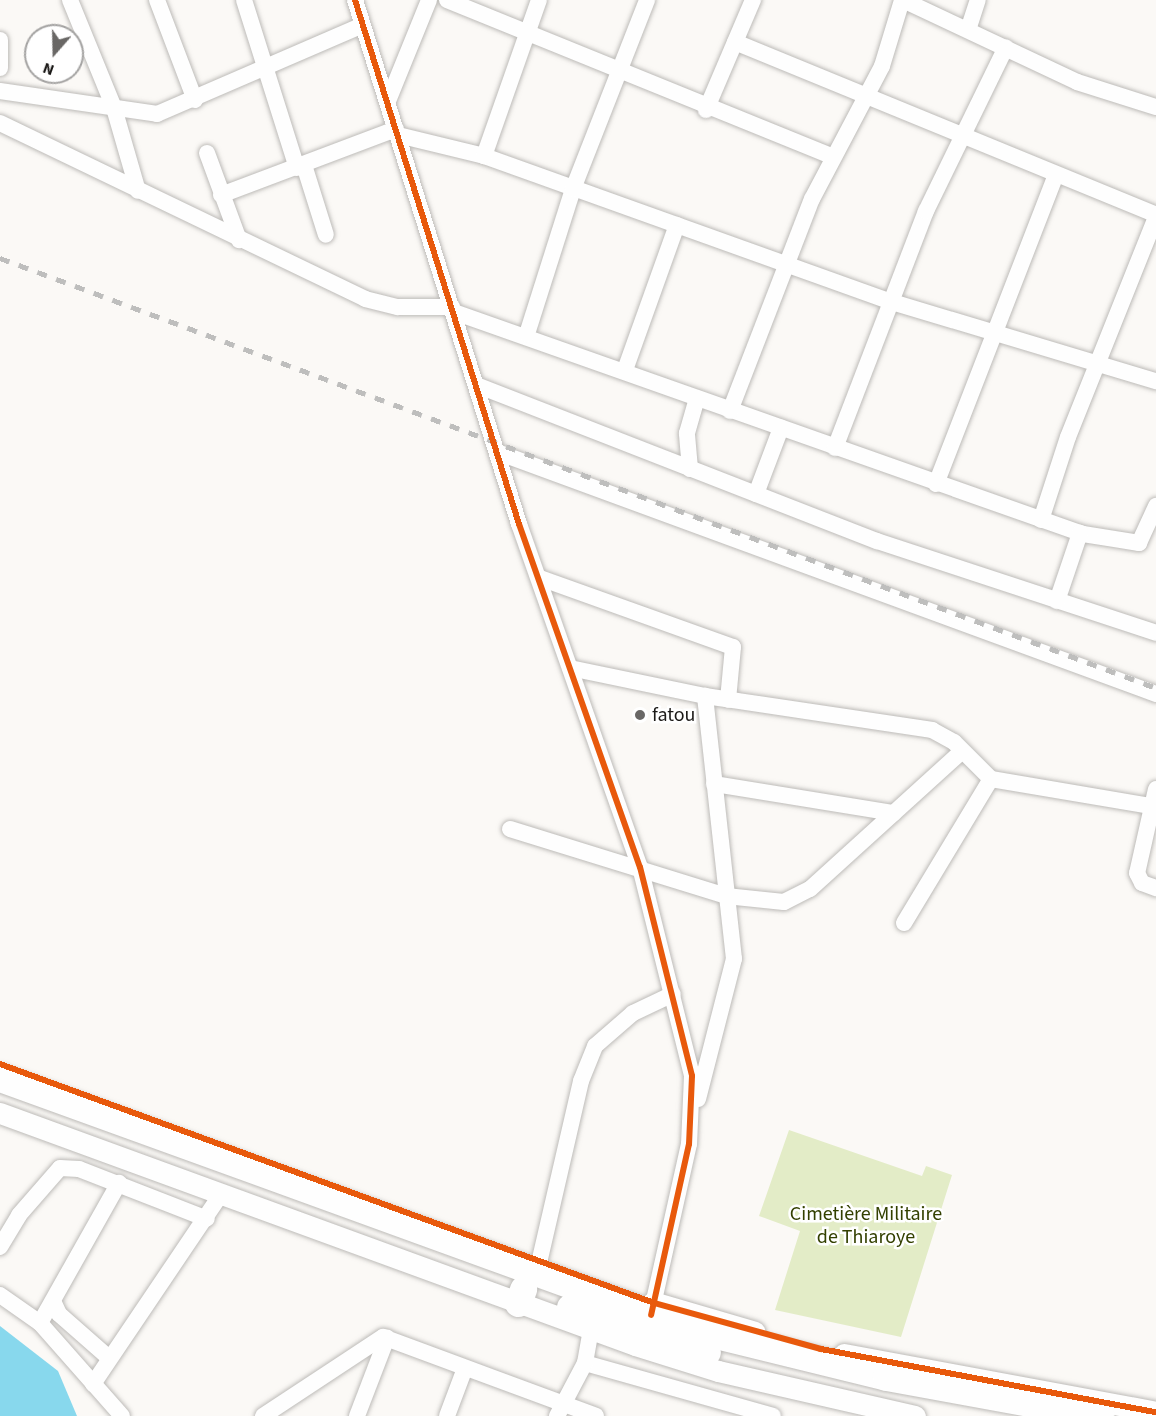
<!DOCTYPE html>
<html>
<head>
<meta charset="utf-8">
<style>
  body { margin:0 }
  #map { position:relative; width:1156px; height:1416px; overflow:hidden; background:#fbf9f6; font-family:"Source Sans 3",sans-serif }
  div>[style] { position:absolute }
  .green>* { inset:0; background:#e3ecc7 }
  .water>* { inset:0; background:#88d8ed }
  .roads { filter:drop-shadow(0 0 2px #bdbbb8) drop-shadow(0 0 2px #bdbbb8) }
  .minor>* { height:16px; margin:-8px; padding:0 8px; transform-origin:8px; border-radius:8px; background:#fefefe }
  .tertiary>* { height:21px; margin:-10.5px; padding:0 10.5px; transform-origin:10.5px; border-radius:10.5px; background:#fefefe }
  .trunk>* { height:27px; margin:-13.5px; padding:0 13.5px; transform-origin:13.5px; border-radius:13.5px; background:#fefefe }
  .rail>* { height:4.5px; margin-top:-2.25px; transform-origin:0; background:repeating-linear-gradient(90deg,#bebebd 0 10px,transparent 0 20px) }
  .cycleway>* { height:6px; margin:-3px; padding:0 3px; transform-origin:3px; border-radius:3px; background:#e8590c }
  .dots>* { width:16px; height:16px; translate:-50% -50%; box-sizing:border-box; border:3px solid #fff; border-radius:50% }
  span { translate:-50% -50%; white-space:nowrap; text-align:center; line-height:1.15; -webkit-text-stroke:5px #fff; paint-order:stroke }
  .poi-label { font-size:20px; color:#1b1917 }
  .left { translate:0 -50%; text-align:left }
  .park-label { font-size:20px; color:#334000 }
  .north { position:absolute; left:24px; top:24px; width:60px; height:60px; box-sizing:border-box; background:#fff; border:2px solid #a4a3a2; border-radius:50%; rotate:200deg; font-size:16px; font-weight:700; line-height:24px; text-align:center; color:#1b1917 }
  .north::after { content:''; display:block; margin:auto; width:21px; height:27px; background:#696765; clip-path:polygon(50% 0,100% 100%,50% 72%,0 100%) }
</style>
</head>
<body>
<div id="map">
  <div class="green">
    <i style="clip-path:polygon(789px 1130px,922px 1176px,926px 1166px,952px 1175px,901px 1337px,775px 1310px,800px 1231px,759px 1216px)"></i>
  </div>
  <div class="water">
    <i style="clip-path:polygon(0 1326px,58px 1371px,77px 1416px,0 1416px)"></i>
  </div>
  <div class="roads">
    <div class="minor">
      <i style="left:70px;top:0;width:117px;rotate:67.8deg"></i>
      <i style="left:114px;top:108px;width:86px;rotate:73.9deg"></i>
      <i style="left:157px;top:0;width:107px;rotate:69.2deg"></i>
      <i style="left:244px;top:0;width:176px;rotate:72.5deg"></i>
      <i style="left:355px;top:0;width:549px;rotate:72.62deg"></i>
      <i style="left:519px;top:524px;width:364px;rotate:70.6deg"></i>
      <i style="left:640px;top:867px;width:215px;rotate:76deg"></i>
      <i style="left:692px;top:1076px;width:68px;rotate:92.5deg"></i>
      <i style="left:689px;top:1144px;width:174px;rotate:102.6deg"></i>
      <i style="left:447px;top:0;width:417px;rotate:22.1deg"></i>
      <i style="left:903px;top:0;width:192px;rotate:25.2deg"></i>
      <i style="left:1077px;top:82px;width:83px;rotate:17.6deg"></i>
      <i style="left:969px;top:27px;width:28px;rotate:-72deg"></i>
      <i style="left:0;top:40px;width:28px;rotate:90deg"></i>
      <i style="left:735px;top:42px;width:455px;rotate:22.3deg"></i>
      <i style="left:0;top:91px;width:159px;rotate:8.3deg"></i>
      <i style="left:157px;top:114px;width:224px;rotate:-23.4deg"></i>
      <i style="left:388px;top:101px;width:109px;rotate:-67.9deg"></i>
      <i style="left:706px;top:110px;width:120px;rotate:-66.9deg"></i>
      <i style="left:0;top:123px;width:405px;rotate:25.7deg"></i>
      <i style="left:365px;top:299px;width:34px;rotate:14deg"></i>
      <i style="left:398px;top:307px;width:54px"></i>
      <i style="left:398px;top:135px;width:89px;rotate:13.7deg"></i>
      <i style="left:484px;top:156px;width:433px;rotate:19.7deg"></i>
      <i style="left:892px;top:302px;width:276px;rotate:16.7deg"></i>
      <i style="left:207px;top:153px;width:93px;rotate:69.8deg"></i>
      <i style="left:484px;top:156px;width:165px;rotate:-70.6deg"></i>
      <i style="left:304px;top:165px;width:73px;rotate:72.6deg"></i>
      <i style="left:221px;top:195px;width:187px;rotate:-20.7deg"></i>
      <i style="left:454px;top:312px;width:667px;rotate:19.44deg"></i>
      <i style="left:1083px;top:534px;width:57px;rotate:9.1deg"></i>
      <i style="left:1139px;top:543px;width:41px;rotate:-65.3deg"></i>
      <i style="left:527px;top:334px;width:152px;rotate:-72.4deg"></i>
      <i style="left:573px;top:189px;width:203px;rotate:-68.6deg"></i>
      <i style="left:625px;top:370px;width:154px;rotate:-70.3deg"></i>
      <i style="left:479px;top:386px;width:427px;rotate:21.3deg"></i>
      <i style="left:877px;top:541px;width:294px;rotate:18.2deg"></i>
      <i style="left:730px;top:411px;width:227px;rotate:-68.9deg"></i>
      <i style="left:812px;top:199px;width:150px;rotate:-62.2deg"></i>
      <i style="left:882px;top:66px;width:69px;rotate:-73.1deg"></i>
      <i style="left:835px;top:448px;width:254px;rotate:-69deg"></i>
      <i style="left:926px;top:211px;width:182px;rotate:-64deg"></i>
      <i style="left:497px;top:452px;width:702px;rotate:20.16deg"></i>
      <i style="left:690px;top:469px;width:36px;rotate:-95deg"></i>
      <i style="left:687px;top:433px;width:36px;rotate:-74deg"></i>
      <i style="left:936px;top:484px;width:331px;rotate:-68.8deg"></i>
      <i style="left:756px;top:494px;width:71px;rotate:-69.3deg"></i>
      <i style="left:1041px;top:520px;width:87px;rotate:-72deg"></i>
      <i style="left:1068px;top:437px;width:237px;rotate:-68.2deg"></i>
      <i style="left:540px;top:578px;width:205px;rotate:19.7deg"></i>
      <i style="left:733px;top:647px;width:53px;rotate:95.4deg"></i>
      <i style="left:1057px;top:601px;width:72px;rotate:-71.3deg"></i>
      <i style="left:570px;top:668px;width:138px;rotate:11.7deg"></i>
      <i style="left:705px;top:696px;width:230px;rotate:8.5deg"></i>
      <i style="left:932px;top:730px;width:25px;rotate:29deg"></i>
      <i style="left:954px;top:742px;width:52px;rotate:45deg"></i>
      <i style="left:991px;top:779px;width:167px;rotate:9.6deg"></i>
      <i style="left:714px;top:784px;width:182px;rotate:9.2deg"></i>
      <i style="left:1156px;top:789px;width:86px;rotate:102.7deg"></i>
      <i style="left:1137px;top:873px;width:11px;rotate:63deg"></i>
      <i style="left:1142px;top:883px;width:15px;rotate:20deg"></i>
      <i style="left:510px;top:829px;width:226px;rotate:17.2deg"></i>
      <i style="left:726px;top:896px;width:58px;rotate:5.9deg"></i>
      <i style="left:784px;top:902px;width:29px;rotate:-27deg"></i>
      <i style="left:810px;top:889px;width:205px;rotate:-42.2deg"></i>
      <i style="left:904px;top:923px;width:168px;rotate:-58.9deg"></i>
      <i style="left:698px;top:1099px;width:145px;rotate:-75.6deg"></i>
      <i style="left:734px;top:959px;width:265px;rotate:-96.3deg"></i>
      <i style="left:0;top:1247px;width:37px;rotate:-59deg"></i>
      <i style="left:19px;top:1215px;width:62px;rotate:-48.9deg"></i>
      <i style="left:60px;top:1168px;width:19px;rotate:3deg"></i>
      <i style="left:79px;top:1169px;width:137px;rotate:21.3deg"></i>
      <i style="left:539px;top:1263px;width:187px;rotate:-77deg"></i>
      <i style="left:581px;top:1081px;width:38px;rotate:-68deg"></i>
      <i style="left:595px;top:1046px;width:50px;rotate:-41deg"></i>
      <i style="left:633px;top:1013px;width:44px;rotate:-25.4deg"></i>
      <i style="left:0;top:1295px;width:49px;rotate:35deg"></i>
      <i style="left:40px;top:1323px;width:124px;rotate:48.6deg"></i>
      <i style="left:53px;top:1301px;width:14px;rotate:65deg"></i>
      <i style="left:59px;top:1314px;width:67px;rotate:41.3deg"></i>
      <i style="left:40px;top:1323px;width:161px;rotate:-60.6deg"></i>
      <i style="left:585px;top:1363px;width:195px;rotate:15.7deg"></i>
      <i style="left:93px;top:1384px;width:229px;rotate:-56deg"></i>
      <i style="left:263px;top:1416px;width:144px;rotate:-33.4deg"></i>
      <i style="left:383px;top:1337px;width:227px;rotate:20.3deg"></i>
      <i style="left:357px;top:1416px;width:84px;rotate:-69deg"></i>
      <i style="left:447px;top:1416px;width:51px;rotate:-69.4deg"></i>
      <i style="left:557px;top:1416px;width:60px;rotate:-62.2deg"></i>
      <i style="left:585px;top:1363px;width:35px;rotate:-80deg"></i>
    </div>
    <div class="tertiary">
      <i style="left:0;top:1113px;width:676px;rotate:20.07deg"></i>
      <i style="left:635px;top:1345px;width:87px;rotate:17.4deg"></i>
      <i style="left:718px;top:1371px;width:202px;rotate:12.9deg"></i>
      <i style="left:653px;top:1302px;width:106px;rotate:16.4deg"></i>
      <i style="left:844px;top:1354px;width:317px;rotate:10.5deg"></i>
    </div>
    <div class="trunk">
      <i style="left:0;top:1078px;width:739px;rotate:19.93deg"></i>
      <i style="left:695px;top:1330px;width:197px;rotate:13.8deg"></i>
      <i style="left:886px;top:1377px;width:218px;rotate:10.3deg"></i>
      <i style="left:518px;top:1303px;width:15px;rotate:-70deg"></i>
      <i style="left:570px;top:1307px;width:144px;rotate:18.2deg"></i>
    </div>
  </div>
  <div class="rail">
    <i style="left:0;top:258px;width:1233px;rotate:20.4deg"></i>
  </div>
  <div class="cycleway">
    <i style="left:355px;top:0;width:549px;rotate:72.62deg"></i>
    <i style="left:519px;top:524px;width:364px;rotate:70.6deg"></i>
    <i style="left:640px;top:867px;width:215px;rotate:76deg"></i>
    <i style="left:692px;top:1076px;width:68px;rotate:92.5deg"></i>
    <i style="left:689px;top:1144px;width:175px;rotate:102.5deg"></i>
    <i style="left:0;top:1064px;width:696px;rotate:20.07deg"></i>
    <i style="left:654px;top:1303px;width:173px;rotate:15.4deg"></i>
    <i style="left:821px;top:1349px;width:341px;rotate:10.7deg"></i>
  </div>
  <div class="dots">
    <i style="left:640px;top:715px;background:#696765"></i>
  </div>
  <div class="poi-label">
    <span class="left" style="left:652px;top:715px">fatou</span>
  </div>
  <div class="park-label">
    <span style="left:866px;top:1226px">Cimetière Militaire<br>de Thiaroye</span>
  </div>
  <div class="north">N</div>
</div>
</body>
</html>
